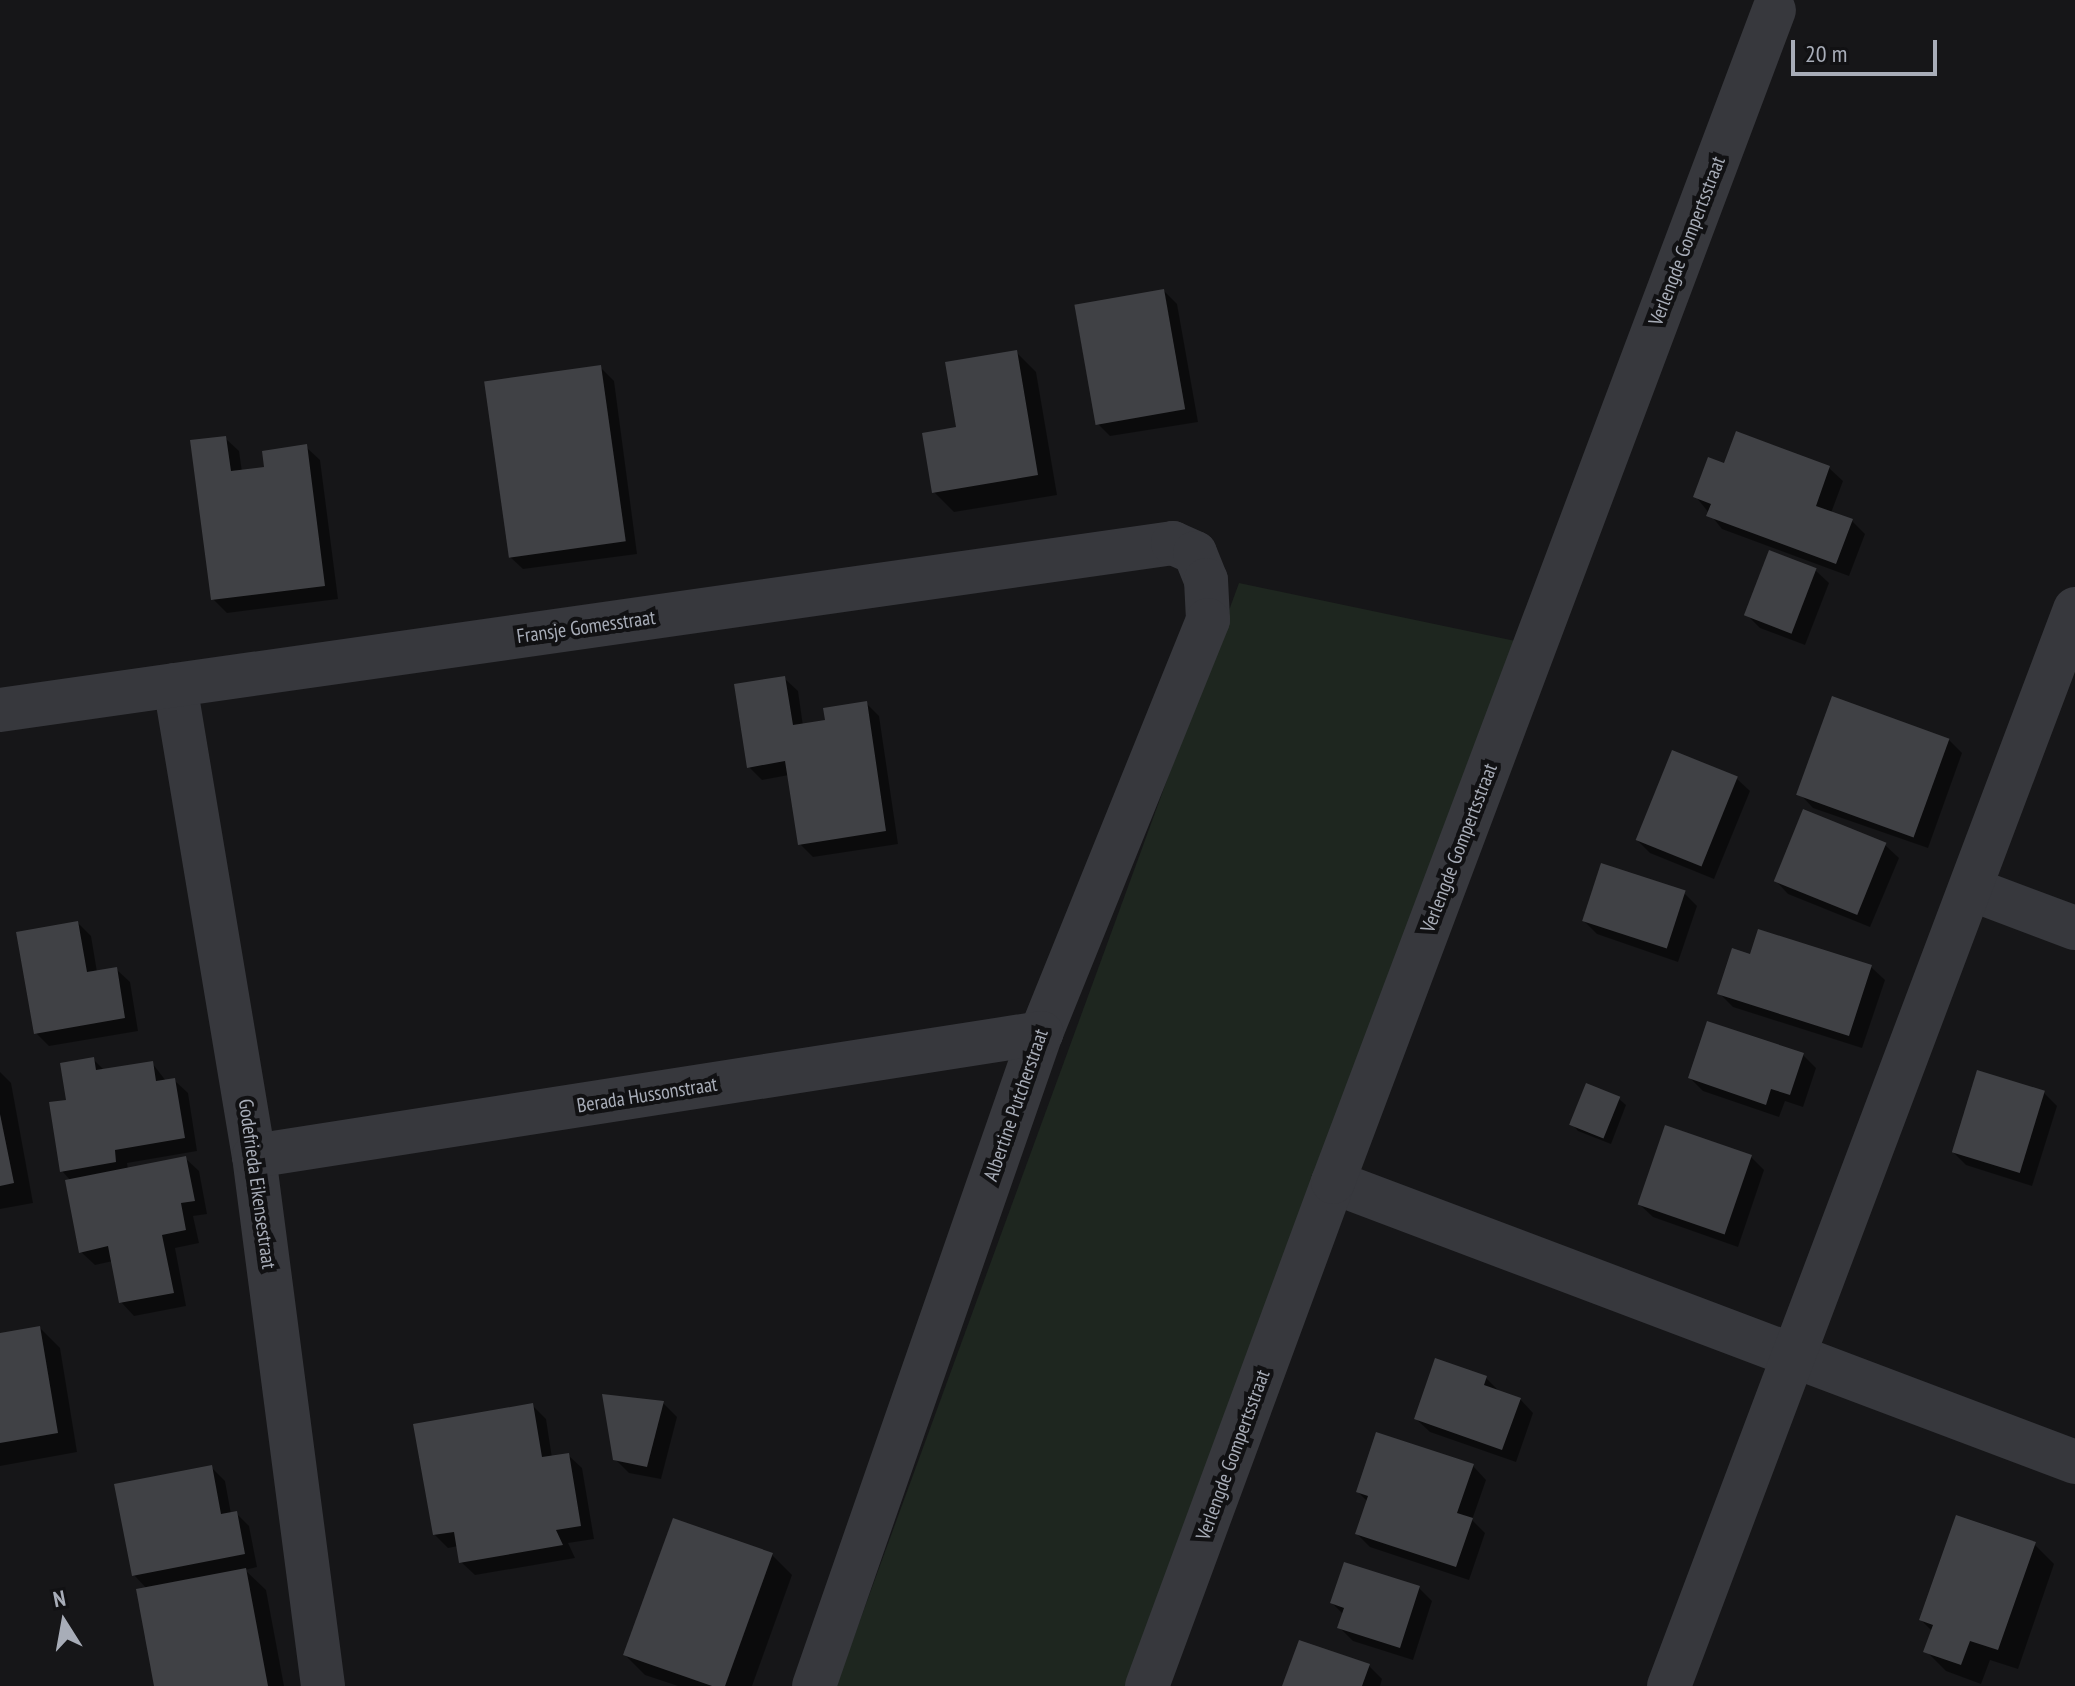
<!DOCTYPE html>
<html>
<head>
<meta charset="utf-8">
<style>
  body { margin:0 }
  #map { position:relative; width:2075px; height:1686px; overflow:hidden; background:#161618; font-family:"PT Sans Narrow",sans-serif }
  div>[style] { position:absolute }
  .green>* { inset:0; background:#1e261f }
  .shadow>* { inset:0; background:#0007 }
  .building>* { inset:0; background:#404145; transform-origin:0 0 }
  .minor>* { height:44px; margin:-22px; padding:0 22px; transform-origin:22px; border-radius:22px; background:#37383d }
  span { translate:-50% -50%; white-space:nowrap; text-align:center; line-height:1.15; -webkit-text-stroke:8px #111113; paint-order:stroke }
  .street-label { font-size:20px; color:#a8adb8 }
  .north { position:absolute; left:24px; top:1582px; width:80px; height:80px; -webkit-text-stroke:6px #111113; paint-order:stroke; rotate:349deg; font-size:22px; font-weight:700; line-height:32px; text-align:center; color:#a8adb8 }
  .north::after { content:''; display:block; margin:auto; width:28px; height:36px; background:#a8adb8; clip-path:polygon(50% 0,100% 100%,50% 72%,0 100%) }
  .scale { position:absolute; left:1791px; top:40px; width:146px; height:36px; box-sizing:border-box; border:4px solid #a8adb8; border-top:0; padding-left:10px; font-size:24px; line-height:28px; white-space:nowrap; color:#a8adb8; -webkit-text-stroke:6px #111113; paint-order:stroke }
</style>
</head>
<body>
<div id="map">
  <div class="green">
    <i style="clip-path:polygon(1239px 583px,1544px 647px,1154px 1686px,836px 1686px)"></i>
  </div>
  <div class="shadow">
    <i style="clip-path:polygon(1164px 291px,1177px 304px,1198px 422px,1110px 436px,1097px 423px)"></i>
    <i style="clip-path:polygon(1016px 352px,1036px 372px,1057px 495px,954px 512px,934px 492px,958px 429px)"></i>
    <i style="clip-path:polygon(600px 367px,614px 381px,637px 554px,523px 569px,509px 556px)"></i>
    <i style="clip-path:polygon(225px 438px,239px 451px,242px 472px,266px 469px,306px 447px,320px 460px,338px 599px,227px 613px,213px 599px)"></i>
    <i style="clip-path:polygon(1726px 465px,1829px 468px,1843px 481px,1831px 513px,1852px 521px,1865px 534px,1849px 576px,1722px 529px,1696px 497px)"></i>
    <i style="clip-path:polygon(1815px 570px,1829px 583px,1805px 645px,1760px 628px,1746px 614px)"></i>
    <i style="clip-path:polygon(784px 678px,798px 691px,803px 726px,827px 722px,866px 703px,879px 716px,898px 844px,813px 857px,800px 844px,789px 775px,762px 780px,749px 767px)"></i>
    <i style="clip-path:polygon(1949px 740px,1962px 753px,1928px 848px,1813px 808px,1800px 794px)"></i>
    <i style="clip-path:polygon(1736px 778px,1750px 791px,1714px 879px,1650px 853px,1637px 840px)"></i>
    <i style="clip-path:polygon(1804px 812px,1885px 845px,1899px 858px,1870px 927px,1788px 894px,1775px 880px)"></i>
    <i style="clip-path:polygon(1684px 893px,1697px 906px,1678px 962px,1597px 934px,1584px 921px)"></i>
    <i style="clip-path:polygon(78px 923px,91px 936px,97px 972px,116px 969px,130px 982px,138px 1031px,49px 1046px,36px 1033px)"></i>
    <i style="clip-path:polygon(1751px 956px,1871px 967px,1885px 980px,1862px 1048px,1733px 1007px,1720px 994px)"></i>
    <i style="clip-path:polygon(1803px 1055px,1816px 1068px,1803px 1107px,1785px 1101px,1779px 1117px,1703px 1091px,1690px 1078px)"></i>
    <i style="clip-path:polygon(94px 1060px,105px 1071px,152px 1063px,166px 1081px,174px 1080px,188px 1093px,197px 1151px,127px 1163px,128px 1169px,185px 1158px,199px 1171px,207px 1214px,193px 1216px,199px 1243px,175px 1248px,186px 1306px,134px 1316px,121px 1302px,113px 1261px,95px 1265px,81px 1252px,71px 1181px,62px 1171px,69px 1102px)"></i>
    <i style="clip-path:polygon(0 1072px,11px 1083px,33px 1203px,0 1209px)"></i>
    <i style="clip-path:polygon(2044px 1093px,2057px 1106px,2032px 1186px,1966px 1165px,1953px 1152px)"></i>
    <i style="clip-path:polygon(1619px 1099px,1626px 1105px,1611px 1144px,1578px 1131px,1572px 1124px)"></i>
    <i style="clip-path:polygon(1751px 1157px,1764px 1170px,1738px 1247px,1653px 1217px,1639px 1204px)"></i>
    <i style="clip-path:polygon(40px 1328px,60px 1348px,77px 1452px,0 1466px,0 1335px)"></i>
    <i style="clip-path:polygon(1486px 1378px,1499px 1391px,1520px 1399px,1533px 1413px,1516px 1462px,1430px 1432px,1416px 1419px)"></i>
    <i style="clip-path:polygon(663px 1403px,677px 1417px,661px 1479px,629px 1473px,615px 1459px)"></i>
    <i style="clip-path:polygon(532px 1405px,546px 1419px,552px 1458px,568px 1455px,582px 1468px,594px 1539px,568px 1543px,575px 1558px,475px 1575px,461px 1562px,458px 1546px,448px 1548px,434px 1534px)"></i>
    <i style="clip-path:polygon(1473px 1466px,1486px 1480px,1472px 1520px,1485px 1533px,1469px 1580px,1370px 1547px,1357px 1534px,1368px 1502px,1358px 1492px)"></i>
    <i style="clip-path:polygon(212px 1468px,225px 1481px,231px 1514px,236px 1513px,249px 1526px,257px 1567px,245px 1570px,266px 1590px,284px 1686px,156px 1686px,147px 1589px,134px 1575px)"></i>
    <i style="clip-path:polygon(2034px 1544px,2054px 1564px,2018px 1669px,1990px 1660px,1981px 1684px,1946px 1671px,1926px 1651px,1933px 1632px,1921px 1620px)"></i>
    <i style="clip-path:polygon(772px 1555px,792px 1575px,752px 1686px,678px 1686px,645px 1675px,625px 1655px)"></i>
    <i style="clip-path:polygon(1419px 1588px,1432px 1601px,1413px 1660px,1353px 1641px,1340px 1628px,1344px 1615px,1332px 1603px)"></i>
    <i style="clip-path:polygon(1369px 1666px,1382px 1679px,1380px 1686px,1284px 1686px)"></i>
  </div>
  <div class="building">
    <i style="left:1164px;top:289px;width:122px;height:91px;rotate:80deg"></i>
    <i style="clip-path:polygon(1017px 350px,1038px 475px,932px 493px,922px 433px,956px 427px,945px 362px)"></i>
    <i style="left:601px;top:365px;width:178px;height:118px;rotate:82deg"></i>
    <i style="clip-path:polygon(1736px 431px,1830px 466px,1816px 506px,1853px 519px,1836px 564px,1706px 516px,1711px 504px,1693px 497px,1708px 457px,1724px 463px)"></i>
    <i style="clip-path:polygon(226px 436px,231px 471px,264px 467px,262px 451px,307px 444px,325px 586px,211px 600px,190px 440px)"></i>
    <i style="left:1769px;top:550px;width:51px;height:70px;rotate:21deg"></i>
    <i style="clip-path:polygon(785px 676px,793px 725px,825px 720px,823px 708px,867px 701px,886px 831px,798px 845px,785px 761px,747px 768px,734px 684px)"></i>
    <i style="left:1832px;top:696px;width:125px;height:105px;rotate:20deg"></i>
    <i style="left:1672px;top:750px;width:71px;height:97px;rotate:22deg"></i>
    <i style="left:1803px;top:809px;width:90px;height:78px;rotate:22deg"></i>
    <i style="left:1601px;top:863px;width:89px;height:61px;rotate:18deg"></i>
    <i style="clip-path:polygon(78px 921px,87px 972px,117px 967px,125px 1018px,34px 1034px,16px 932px)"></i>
    <i style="clip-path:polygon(1758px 929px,1872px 965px,1849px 1036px,1717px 994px,1732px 948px,1750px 954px)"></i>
    <i style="clip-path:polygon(1707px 1021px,1804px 1053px,1790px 1095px,1771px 1089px,1766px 1105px,1688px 1078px)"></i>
    <i style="clip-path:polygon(94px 1057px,96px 1070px,153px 1061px,156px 1081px,175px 1078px,185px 1138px,115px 1150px,116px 1162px,60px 1172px,49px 1102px,66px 1100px,60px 1063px)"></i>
    <i style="left:1977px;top:1070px;width:71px;height:86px;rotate:17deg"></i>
    <i style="left:1586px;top:1083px;width:37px;height:45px;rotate:22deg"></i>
    <i style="clip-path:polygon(0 1114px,14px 1183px,0 1186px)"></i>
    <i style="left:1665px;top:1125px;width:92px;height:84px;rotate:19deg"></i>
    <i style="clip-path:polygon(186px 1156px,195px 1201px,181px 1203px,186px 1230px,162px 1235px,174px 1293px,119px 1303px,108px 1246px,79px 1253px,65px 1180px)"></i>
    <i style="clip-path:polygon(40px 1326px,58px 1433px,0 1443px,0 1333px)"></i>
    <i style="clip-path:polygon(1435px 1358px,1487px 1376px,1484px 1385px,1521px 1398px,1502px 1450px,1414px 1419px)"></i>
    <i style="clip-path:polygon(602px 1394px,664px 1401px,647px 1467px,613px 1460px)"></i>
    <i style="clip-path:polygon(533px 1403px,542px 1457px,569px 1453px,581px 1526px,556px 1530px,563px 1545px,459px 1563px,454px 1532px,433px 1535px,413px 1424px)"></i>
    <i style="clip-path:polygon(1376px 1432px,1474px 1464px,1457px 1513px,1473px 1518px,1456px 1567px,1355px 1534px,1368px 1496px,1356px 1492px)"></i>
    <i style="clip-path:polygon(212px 1465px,221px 1514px,237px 1511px,245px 1554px,132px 1576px,114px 1484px)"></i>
    <i style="clip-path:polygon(1956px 1515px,2036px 1542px,1998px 1650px,1970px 1641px,1961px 1665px,1923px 1652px,1933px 1625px,1919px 1620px)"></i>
    <i style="clip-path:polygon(673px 1518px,773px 1553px,725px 1686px,712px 1686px,623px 1655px)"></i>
    <i style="clip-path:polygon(1344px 1562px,1420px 1586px,1400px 1648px,1337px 1628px,1344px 1608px,1330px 1603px)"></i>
    <i style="clip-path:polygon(246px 1568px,268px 1686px,154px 1686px,136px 1589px)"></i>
    <i style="clip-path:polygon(1299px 1640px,1370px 1664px,1362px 1686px,1282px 1686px)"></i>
  </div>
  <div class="minor">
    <i style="left:175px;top:685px;width:478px;rotate:80.5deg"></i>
    <i style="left:254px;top:1156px;width:534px;rotate:82.58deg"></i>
    <i style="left:0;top:710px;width:1185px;rotate:-8.1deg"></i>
    <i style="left:1173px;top:543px;width:24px;rotate:24deg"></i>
    <i style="left:1195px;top:553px;width:29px;rotate:68deg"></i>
    <i style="left:1206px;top:580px;width:40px;rotate:87.1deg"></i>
    <i style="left:1208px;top:620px;width:445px;rotate:112deg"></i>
    <i style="left:1041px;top:1033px;width:691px;rotate:109.17deg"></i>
    <i style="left:1971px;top:889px;width:111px;rotate:20.6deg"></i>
    <i style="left:254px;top:1156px;width:797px;rotate:-8.88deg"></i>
    <i style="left:1333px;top:1182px;width:793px;rotate:20.67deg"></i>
    <i style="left:1147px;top:1686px;width:537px;rotate:-69.74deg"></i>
    <i style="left:1333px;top:1182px;width:1252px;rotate:-69.38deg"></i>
    <i style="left:1669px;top:1686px;width:1151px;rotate:-69.34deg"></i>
  </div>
  <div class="street-label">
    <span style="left:1687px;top:241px;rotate:-69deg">Verlengde Gompertsstraat</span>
    <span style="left:586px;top:627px;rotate:-8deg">Fransje Gomesstraat</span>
    <span style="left:1459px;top:848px;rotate:-69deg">Verlengde Gompertsstraat</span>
    <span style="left:647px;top:1095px;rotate:-9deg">Berada Hussonstraat</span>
    <span style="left:1016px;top:1105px;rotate:-71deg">Albertine Putcherstraat</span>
    <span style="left:257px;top:1184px;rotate:82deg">Godefrieda Eikensestraat</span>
    <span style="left:1233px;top:1455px;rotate:-70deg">Verlengde Gompertsstraat</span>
  </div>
  <div class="north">N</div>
  <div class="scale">20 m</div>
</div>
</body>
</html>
